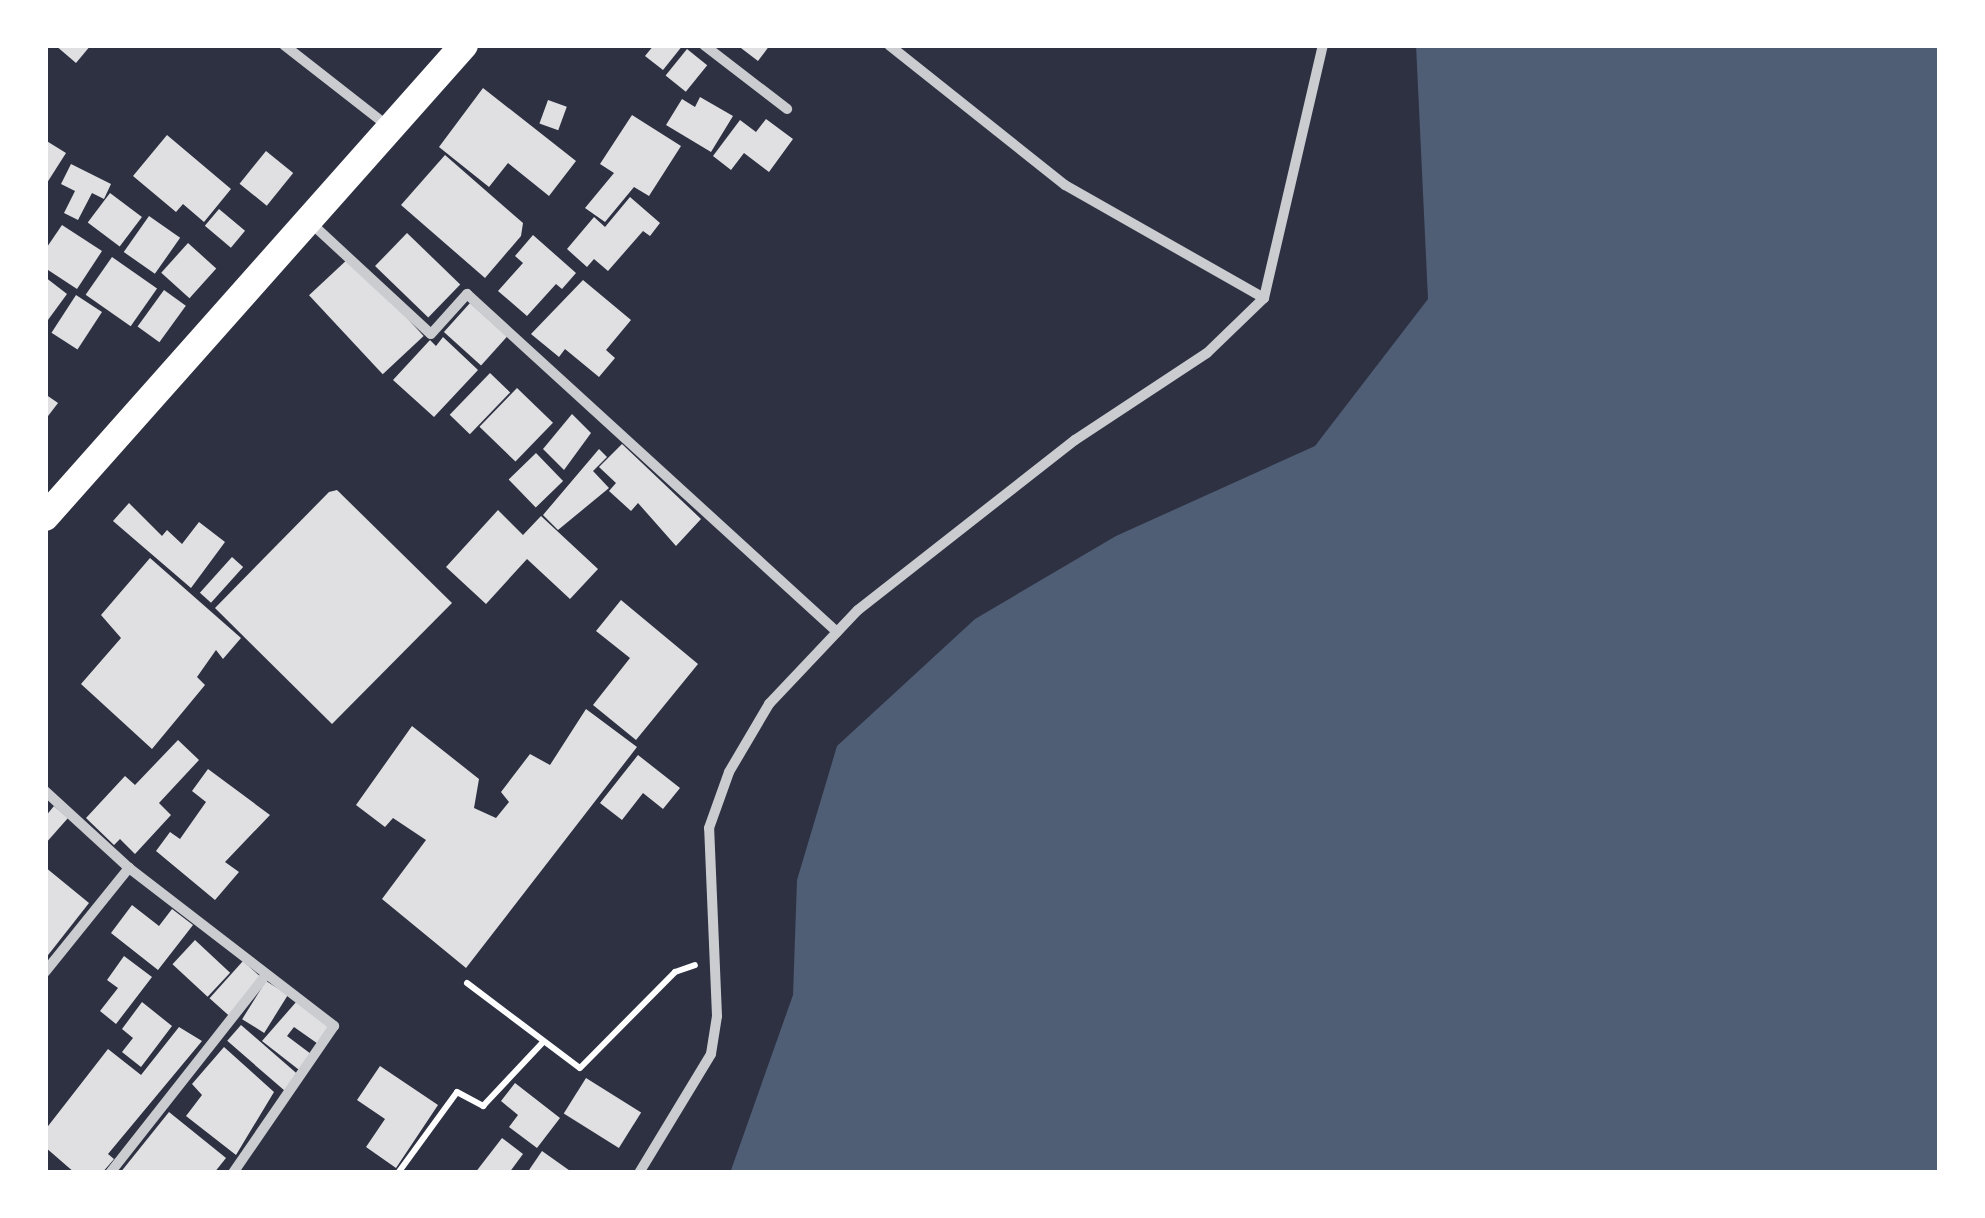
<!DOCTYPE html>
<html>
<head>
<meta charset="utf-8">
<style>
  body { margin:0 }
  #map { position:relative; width:1985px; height:1218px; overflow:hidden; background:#2d3142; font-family:"Golos Text",sans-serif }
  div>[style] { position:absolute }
  .water>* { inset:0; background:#4f5d75 }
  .building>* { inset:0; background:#e0e0e3; transform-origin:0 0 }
  .path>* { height:6px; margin:-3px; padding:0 3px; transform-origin:3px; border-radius:3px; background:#fff }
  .minor>* { height:10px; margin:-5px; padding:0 5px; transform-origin:5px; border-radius:5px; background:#caccd0 }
  .trunk>* { height:28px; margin:-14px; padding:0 14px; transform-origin:14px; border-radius:14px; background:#fff }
  span { translate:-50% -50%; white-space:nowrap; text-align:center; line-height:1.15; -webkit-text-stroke:9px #fff; paint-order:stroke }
  .frame { position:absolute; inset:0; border:48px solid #fff; pointer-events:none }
</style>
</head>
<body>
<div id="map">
  <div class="water">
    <i style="clip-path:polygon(1416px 45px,1940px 45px,1940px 1173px,730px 1173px,793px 995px,797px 880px,837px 746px,975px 619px,1116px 536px,1315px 446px,1428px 299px)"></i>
  </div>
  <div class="building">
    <i style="clip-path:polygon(55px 45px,91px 45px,76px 63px)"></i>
    <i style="clip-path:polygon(654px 45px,683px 45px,663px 70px,645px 56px)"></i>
    <i style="clip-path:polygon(737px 45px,770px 45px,758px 61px)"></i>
    <i style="left:687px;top:49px;width:26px;height:34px;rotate:39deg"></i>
    <i style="clip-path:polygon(483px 88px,576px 161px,549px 196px,508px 163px,489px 187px,439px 147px)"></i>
    <i style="clip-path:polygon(700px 97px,733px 116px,711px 152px,666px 125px,682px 99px,695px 107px)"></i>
    <i style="left:548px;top:100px;width:20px;height:25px;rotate:20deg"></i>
    <i style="clip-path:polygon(632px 115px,681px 146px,649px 196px,634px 187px,605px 222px,585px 208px,614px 173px,600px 164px)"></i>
    <i style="clip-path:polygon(766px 119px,793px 139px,769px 172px,744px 153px,731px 170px,713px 156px,740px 120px,756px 132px)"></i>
    <i style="clip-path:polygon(167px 135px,231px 189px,204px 222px,183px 204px,176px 212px,133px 176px)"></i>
    <i style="clip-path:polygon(45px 140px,66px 153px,45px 186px)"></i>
    <i style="left:266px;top:151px;width:35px;height:42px;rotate:39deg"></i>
    <i style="clip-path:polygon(445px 155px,523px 223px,521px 236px,485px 278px,401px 205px)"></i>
    <i style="clip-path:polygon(71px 164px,111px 184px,104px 199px,92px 193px,78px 220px,64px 213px,75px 191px,61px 184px)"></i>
    <i style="left:110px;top:193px;width:40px;height:37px;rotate:37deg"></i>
    <i style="clip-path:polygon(630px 197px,660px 223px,650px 236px,643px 231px,608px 271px,594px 259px,587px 267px,567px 249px,594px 217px,605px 227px)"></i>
    <i style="left:219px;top:209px;width:34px;height:22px;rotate:40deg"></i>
    <i style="left:149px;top:216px;width:38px;height:44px;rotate:35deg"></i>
    <i style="clip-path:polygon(62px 225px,102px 251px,77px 289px,45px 268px,45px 250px)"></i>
    <i style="left:407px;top:233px;width:74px;height:46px;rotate:44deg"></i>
    <i style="clip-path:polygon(533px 235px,576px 273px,562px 289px,556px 284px,527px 316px,498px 291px,523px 263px,515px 256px)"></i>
    <i style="left:188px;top:243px;width:38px;height:40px;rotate:42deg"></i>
    <i style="left:112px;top:257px;width:55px;height:46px;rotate:35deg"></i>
    <i style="left:350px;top:257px;width:108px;height:56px;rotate:47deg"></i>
    <i style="clip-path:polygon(45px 277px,67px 294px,45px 324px)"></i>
    <i style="clip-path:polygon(583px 280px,631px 320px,606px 350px,615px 358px,599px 377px,565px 349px,559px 357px,531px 334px)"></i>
    <i style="left:164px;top:290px;width:27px;height:45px;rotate:36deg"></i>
    <i style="left:76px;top:295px;width:31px;height:45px;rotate:33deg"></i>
    <i style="left:470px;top:303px;width:50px;height:39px;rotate:42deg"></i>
    <i style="clip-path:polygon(443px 337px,478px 370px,434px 417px,393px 380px,430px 340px,436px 346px)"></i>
    <i style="left:490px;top:373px;width:28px;height:58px;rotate:44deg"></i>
    <i style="left:517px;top:388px;width:50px;height:54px;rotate:44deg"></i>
    <i style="clip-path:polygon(45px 394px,58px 403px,45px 420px)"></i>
    <i style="clip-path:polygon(572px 414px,591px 433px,564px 470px,543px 449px)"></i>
    <i style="clip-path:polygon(622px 444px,701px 519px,676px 546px,638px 503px,631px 511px,609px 491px,616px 483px,599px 467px)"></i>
    <i style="clip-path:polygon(599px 449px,607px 457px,593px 471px,609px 488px,558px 530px,543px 515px)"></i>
    <i style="left:536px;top:453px;width:39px;height:38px;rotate:46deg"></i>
    <i style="clip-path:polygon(337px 490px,452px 603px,332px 724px,215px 608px,329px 492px)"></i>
    <i style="clip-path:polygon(129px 503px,162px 536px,167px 530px,182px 544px,199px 522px,225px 542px,191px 588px,113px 521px)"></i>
    <i style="clip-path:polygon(498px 510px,523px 535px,541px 516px,598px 569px,570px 599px,527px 559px,486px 604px,446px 567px)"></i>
    <i style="left:232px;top:557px;width:15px;height:48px;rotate:42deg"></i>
    <i style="clip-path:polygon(150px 558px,241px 638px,223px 659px,216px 650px,197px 677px,205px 685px,152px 749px,81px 684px,121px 638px,101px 615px)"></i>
    <i style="clip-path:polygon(621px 600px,698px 664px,636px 740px,593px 705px,630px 658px,596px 631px)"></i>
    <i style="clip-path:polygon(586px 709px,637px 747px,466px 968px,382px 899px,426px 840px,393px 818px,385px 827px,356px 805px,412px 726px,479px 779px,474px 808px,496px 818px,509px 802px,501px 792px,530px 754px,550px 765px)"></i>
    <i style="clip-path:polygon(178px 740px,199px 760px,159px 803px,171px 815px,135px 854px,120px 839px,114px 845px,86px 818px,125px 776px,135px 785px)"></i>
    <i style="clip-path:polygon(638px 755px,680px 788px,663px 809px,643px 793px,622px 820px,600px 803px)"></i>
    <i style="clip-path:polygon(208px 769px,270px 815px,225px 862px,239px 872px,215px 900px,156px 851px,170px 832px,180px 839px,206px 802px,192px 791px)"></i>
    <i style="clip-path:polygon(54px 806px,68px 818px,45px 844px,45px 817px)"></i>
    <i style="clip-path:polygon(45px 867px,89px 903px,45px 959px)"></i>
    <i style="clip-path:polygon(132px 905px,159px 926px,172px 909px,193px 925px,158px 970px,111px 933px)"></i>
    <i style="left:195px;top:940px;width:48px;height:33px;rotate:43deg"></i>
    <i style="clip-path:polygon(124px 956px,152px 977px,116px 1024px,100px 1011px,118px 988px,107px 980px)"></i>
    <i style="left:243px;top:961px;width:27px;height:50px;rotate:42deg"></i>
    <i style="left:266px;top:981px;width:26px;height:45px;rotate:32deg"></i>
    <i style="clip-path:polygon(297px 1001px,334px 1026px,321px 1046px,294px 1027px,287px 1036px,315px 1057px,303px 1073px,262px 1041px)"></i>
    <i style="clip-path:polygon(142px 1002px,172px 1026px,141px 1067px,122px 1052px,133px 1038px,122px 1029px)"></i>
    <i style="left:241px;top:1025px;width:77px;height:21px;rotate:41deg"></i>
    <i style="clip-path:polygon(179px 1027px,202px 1041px,108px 1154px,114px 1159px,102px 1173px,75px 1173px,45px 1147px,45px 1130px,108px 1049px,141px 1075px)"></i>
    <i style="clip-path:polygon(224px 1047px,274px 1092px,236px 1155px,186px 1116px,202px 1095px,192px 1084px)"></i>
    <i style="clip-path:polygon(380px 1066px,438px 1105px,396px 1168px,366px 1147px,385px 1119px,357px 1100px)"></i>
    <i style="left:586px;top:1078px;width:65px;height:42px;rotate:32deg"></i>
    <i style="clip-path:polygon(515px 1083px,560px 1118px,537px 1148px,509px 1127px,518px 1115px,501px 1101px)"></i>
    <i style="clip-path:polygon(169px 1112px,226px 1158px,214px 1173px,120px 1173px)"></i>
    <i style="clip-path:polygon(502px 1138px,523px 1154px,509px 1173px,475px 1173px)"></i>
    <i style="clip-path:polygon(542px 1151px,573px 1173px,527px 1173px)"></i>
  </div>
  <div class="path">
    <i style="left:467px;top:983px;width:141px;rotate:37deg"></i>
    <i style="left:580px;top:1068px;width:135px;rotate:-45.3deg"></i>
    <i style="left:675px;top:972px;width:21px;rotate:-19deg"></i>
    <i style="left:391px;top:1173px;width:1px"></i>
    <i style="left:398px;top:1173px;width:100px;rotate:-53.9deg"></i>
    <i style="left:457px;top:1092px;width:30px;rotate:28deg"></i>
    <i style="left:483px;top:1106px;width:88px;rotate:-46.8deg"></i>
  </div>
  <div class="minor">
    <i style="left:284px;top:45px;width:133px;rotate:38deg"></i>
    <i style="left:704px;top:45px;width:105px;rotate:37.6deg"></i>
    <i style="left:889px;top:45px;width:225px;rotate:38.5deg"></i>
    <i style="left:1065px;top:185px;width:229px;rotate:29.6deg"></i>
    <i style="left:311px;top:223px;width:163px;rotate:42.8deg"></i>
    <i style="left:431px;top:334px;width:54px;rotate:-48deg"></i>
    <i style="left:467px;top:294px;width:501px;rotate:42.41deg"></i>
    <i style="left:45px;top:791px;width:114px;rotate:42.5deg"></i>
    <i style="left:129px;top:868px;width:259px;rotate:37.6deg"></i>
    <i style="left:334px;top:1026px;width:178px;rotate:124.5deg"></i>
    <i style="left:45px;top:972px;width:134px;rotate:-51.1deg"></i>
    <i style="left:110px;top:1173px;width:249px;rotate:-51.8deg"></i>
    <i style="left:639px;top:1173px;width:139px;rotate:-58.8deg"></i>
    <i style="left:711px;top:1054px;width:38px;rotate:-81deg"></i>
    <i style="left:717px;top:1016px;width:188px;rotate:-92.4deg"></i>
    <i style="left:709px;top:828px;width:59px;rotate:-70.3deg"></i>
    <i style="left:729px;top:772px;width:79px;rotate:-59.5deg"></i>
    <i style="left:769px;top:704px;width:129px;rotate:-46.6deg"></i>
    <i style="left:858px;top:610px;width:276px;rotate:-38.1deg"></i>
    <i style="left:1075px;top:440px;width:158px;rotate:-33.4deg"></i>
    <i style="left:1207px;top:353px;width:79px;rotate:-44deg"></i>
    <i style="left:1264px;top:298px;width:260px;rotate:-76.9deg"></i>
  </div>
  <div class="trunk">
    <i style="left:45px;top:517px;width:631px;rotate:-48.4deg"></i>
  </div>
  <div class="frame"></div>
</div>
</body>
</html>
